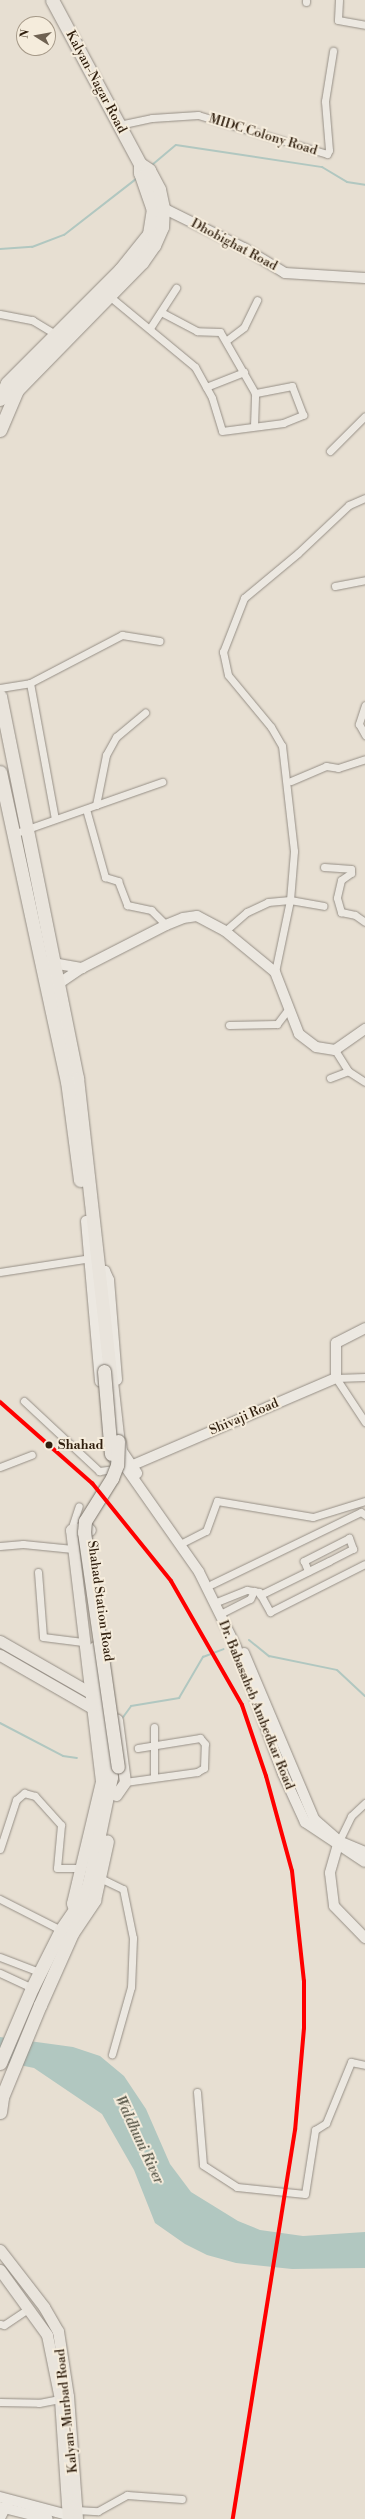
<!DOCTYPE html>
<html>
<head>
<meta charset="utf-8">
<style>
  body { margin:0 }
  #map { position:relative; width:365px; height:2519px; overflow:hidden; background:#e7dfd2; font-family:"Libre Bodoni",serif }
  div>[style] { position:absolute }
  .water>* { inset:0; background:#b1c7c0 }
  .stream>* { height:2px; margin:-1px; padding:0 1px; transform-origin:1px; border-radius:1px; background:#b1c7c0 }
  .roads { filter:drop-shadow(0 0 1px #968f86) drop-shadow(0 0 1px #968f86) }
  .street>* { height:7px; margin:-3.5px; padding:0 3.5px; transform-origin:3.5px; border-radius:3.5px; background:#ece8e1 }
  .secondary>* { height:10px; margin:-5px; padding:0 5px; transform-origin:5px; border-radius:5px; background:#ece8e1 }
  .primary>* { height:11px; margin:-5.5px; padding:0 5.5px; transform-origin:5.5px; border-radius:5.5px; background:#e9e4dc }
  .highway>* { height:13px; margin:-6.5px; padding:0 6.5px; transform-origin:6.5px; border-radius:6.5px; background:#e9e4dc }
  .bridges { filter:drop-shadow(0 0 1px #7c756c) drop-shadow(0 0 1px #7c756c) }
  .highway-bridge>* { height:13px; margin:-6.5px; padding:0 6.5px; transform-origin:6.5px; border-radius:6.5px; background:#e9e4dc }
  .rail-1>* { height:4px; margin:-2px; padding:0 2px; transform-origin:2px; border-radius:2px; background:#f00 }
  .dots>* { width:11px; height:11px; translate:-50% -50%; box-sizing:border-box; border:2px solid #f5ecdc; border-radius:50% }
  span { translate:-50% -50%; white-space:nowrap; text-align:center; line-height:1.15; -webkit-text-stroke:4px #f5ecdc; paint-order:stroke }
  .street-label { font-size:13px; color:#2f1e0d }
  .stop-label { font-size:13px; color:#2f1e0d; font-weight:700 }
  .left { translate:0 -50%; text-align:left }
  .water-label { font-size:14px; color:#4f4e40; font-style:italic }
  .north { position:absolute; left:16px; top:16px; width:40px; height:40px; box-sizing:border-box; background:#f5ecdc; border:1px solid #a69a89; border-radius:50%; rotate:281deg; font-size:11px; font-weight:700; line-height:16px; text-align:center; color:#2f1e0d }
  .north::after { content:''; display:block; margin:auto; width:14px; height:18px; background:#6f6252; clip-path:polygon(50% 0,100% 100%,50% 72%,0 100%) }
</style>
</head>
<body>
<div id="map">
  <div class="water">
    <i style="clip-path:polygon(0 2037px,73px 2047px,100px 2056px,124px 2076px,146px 2109px,170px 2164px,191px 2192px,238px 2221px,260px 2230px,303px 2236px,365px 2232px,365px 2268px,292px 2269px,236px 2263px,207px 2255px,185px 2244px,155px 2223px,134px 2170px,102px 2114px,34px 2068px,0 2061px)"></i>
  </div>
  <div class="stream">
    <i style="left:152px;top:165px;width:31px;rotate:-40deg"></i>
    <i style="left:176px;top:145px;width:148px;rotate:8.6deg"></i>
    <i style="left:322px;top:167px;width:29px;rotate:31deg"></i>
    <i style="left:347px;top:182px;width:18px;rotate:9deg"></i>
    <i style="left:0;top:249px;width:32px;rotate:-4deg"></i>
    <i style="left:32px;top:247px;width:34px;rotate:-21deg"></i>
    <i style="left:64px;top:235px;width:91px;rotate:-37.9deg"></i>
    <i style="left:249px;top:1640px;width:26px;rotate:39deg"></i>
    <i style="left:269px;top:1656px;width:69px;rotate:11.6deg"></i>
    <i style="left:337px;top:1670px;width:38px;rotate:43deg"></i>
    <i style="left:121px;top:1720px;width:17px;rotate:-54deg"></i>
    <i style="left:131px;top:1706px;width:49px;rotate:-9.5deg"></i>
    <i style="left:179px;top:1698px;width:48px;rotate:-59.7deg"></i>
    <i style="left:203px;top:1657px;width:22px;rotate:-21deg"></i>
    <i style="left:0;top:1723px;width:71px;rotate:27.6deg"></i>
    <i style="left:63px;top:1756px;width:14px;rotate:8deg"></i>
  </div>
  <div class="roads">
    <div class="street">
      <i style="left:339px;top:0;width:20px;rotate:93deg"></i>
      <i style="left:338px;top:20px;width:27px;rotate:10deg"></i>
      <i style="left:306px;top:2px;width:2px;rotate:-90deg"></i>
      <i style="left:119px;top:125px;width:34px;rotate:-12deg"></i>
      <i style="left:152px;top:118px;width:46px;rotate:-3.7deg"></i>
      <i style="left:198px;top:115px;width:135px;rotate:16.8deg"></i>
      <i style="left:327px;top:154px;width:4px;rotate:-63deg"></i>
      <i style="left:329px;top:150px;width:49px;rotate:-94.7deg"></i>
      <i style="left:325px;top:101px;width:51px;rotate:-80.9deg"></i>
      <i style="left:108px;top:295px;width:113px;rotate:39.6deg"></i>
      <i style="left:195px;top:367px;width:35px;rotate:61deg"></i>
      <i style="left:212px;top:398px;width:34px;rotate:73deg"></i>
      <i style="left:222px;top:431px;width:62px;rotate:-7.5deg"></i>
      <i style="left:283px;top:423px;width:22px;rotate:-22deg"></i>
      <i style="left:303px;top:415px;width:31px;rotate:-111deg"></i>
      <i style="left:292px;top:386px;width:38px;rotate:169deg"></i>
      <i style="left:255px;top:393px;width:70px;rotate:-119.8deg"></i>
      <i style="left:220px;top:332px;width:23px;rotate:-178deg"></i>
      <i style="left:197px;top:331px;width:41px;rotate:-152.2deg"></i>
      <i style="left:0;top:314px;width:33px;rotate:11deg"></i>
      <i style="left:32px;top:320px;width:29px;rotate:31deg"></i>
      <i style="left:150px;top:328px;width:48px;rotate:-57deg"></i>
      <i style="left:227px;top:340px;width:21px;rotate:-37deg"></i>
      <i style="left:244px;top:327px;width:30px;rotate:-64deg"></i>
      <i style="left:206px;top:387px;width:41px;rotate:-21.5deg"></i>
      <i style="left:254px;top:426px;width:33px;rotate:-88deg"></i>
      <i style="left:330px;top:451px;width:49px;rotate:-45deg"></i>
      <i style="left:335px;top:586px;width:31px;rotate:-11deg"></i>
      <i style="left:30px;top:683px;width:138px;rotate:79.6deg"></i>
      <i style="left:0;top:688px;width:30px;rotate:-9deg"></i>
      <i style="left:30px;top:683px;width:104px;rotate:-27.6deg"></i>
      <i style="left:122px;top:635px;width:38px;rotate:9deg"></i>
      <i style="left:365px;top:705px;width:20px;rotate:108deg"></i>
      <i style="left:359px;top:724px;width:13px;rotate:61deg"></i>
      <i style="left:291px;top:781px;width:38px;rotate:-23deg"></i>
      <i style="left:326px;top:766px;width:12px;rotate:9deg"></i>
      <i style="left:338px;top:768px;width:28px;rotate:-18deg"></i>
      <i style="left:96px;top:805px;width:51px;rotate:-78.7deg"></i>
      <i style="left:106px;top:755px;width:21px;rotate:-61deg"></i>
      <i style="left:116px;top:737px;width:38px;rotate:-40deg"></i>
      <i style="left:86px;top:809px;width:71px;rotate:74.4deg"></i>
      <i style="left:105px;top:877px;width:14px;rotate:17deg"></i>
      <i style="left:118px;top:881px;width:26px;rotate:69deg"></i>
      <i style="left:127px;top:905px;width:25px;rotate:12deg"></i>
      <i style="left:151px;top:910px;width:21px;rotate:45deg"></i>
      <i style="left:16px;top:833px;width:155px;rotate:-19.3deg"></i>
      <i style="left:324px;top:867px;width:27px;rotate:4deg"></i>
      <i style="left:351px;top:869px;width:4px;rotate:90deg"></i>
      <i style="left:351px;top:873px;width:12px;rotate:145deg"></i>
      <i style="left:341px;top:880px;width:18px;rotate:103deg"></i>
      <i style="left:337px;top:898px;width:15px;rotate:74deg"></i>
      <i style="left:341px;top:912px;width:14px;rotate:12deg"></i>
      <i style="left:355px;top:915px;width:12px;rotate:35deg"></i>
      <i style="left:225px;top:931px;width:29px;rotate:-41deg"></i>
      <i style="left:247px;top:912px;width:23px;rotate:-25deg"></i>
      <i style="left:268px;top:902px;width:22px;rotate:-5deg"></i>
      <i style="left:290px;top:900px;width:34px;rotate:10deg"></i>
      <i style="left:275px;top:972px;width:74px;rotate:-78.2deg"></i>
      <i style="left:290px;top:900px;width:49px;rotate:-85.3deg"></i>
      <i style="left:294px;top:851px;width:106px;rotate:-96.5deg"></i>
      <i style="left:282px;top:746px;width:22px;rotate:-120deg"></i>
      <i style="left:271px;top:727px;width:67px;rotate:-129.6deg"></i>
      <i style="left:228px;top:675px;width:24px;rotate:-102deg"></i>
      <i style="left:223px;top:652px;width:58px;rotate:-68.7deg"></i>
      <i style="left:244px;top:598px;width:70px;rotate:-39.8deg"></i>
      <i style="left:298px;top:553px;width:70px;rotate:-43.3deg"></i>
      <i style="left:349px;top:505px;width:17px;rotate:-24deg"></i>
      <i style="left:229px;top:1025px;width:48px;rotate:-1.2deg"></i>
      <i style="left:277px;top:1024px;width:20px;rotate:-53deg"></i>
      <i style="left:335px;top:1050px;width:25px;rotate:58deg"></i>
      <i style="left:348px;top:1071px;width:20px;rotate:33deg"></i>
      <i style="left:330px;top:1078px;width:19px;rotate:-21deg"></i>
      <i style="left:0;top:1272px;width:92px;rotate:-8.7deg"></i>
      <i style="left:336px;top:1378px;width:53px;rotate:56.6deg"></i>
      <i style="left:336px;top:1378px;width:29px;rotate:-2deg"></i>
      <i style="left:24px;top:1401px;width:103px;rotate:43deg"></i>
      <i style="left:99px;top:1471px;width:17px;rotate:-7deg"></i>
      <i style="left:0;top:1467px;width:34px;rotate:-21deg"></i>
      <i style="left:71px;top:1530px;width:25px;rotate:-72deg"></i>
      <i style="left:180px;top:1544px;width:29px;rotate:-27deg"></i>
      <i style="left:206px;top:1531px;width:32px;rotate:-70deg"></i>
      <i style="left:217px;top:1501px;width:97px;rotate:9.5deg"></i>
      <i style="left:313px;top:1517px;width:54px;rotate:-17.1deg"></i>
      <i style="left:0;top:1546px;width:23px;rotate:-5deg"></i>
      <i style="left:23px;top:1544px;width:50px;rotate:5.7deg"></i>
      <i style="left:38px;top:1572px;width:65px;rotate:85.6deg"></i>
      <i style="left:43px;top:1637px;width:40px;rotate:7.1deg"></i>
      <i style="left:212px;top:1584px;width:165px;rotate:-25.8deg"></i>
      <i style="left:361px;top:1512px;width:5px;rotate:37deg"></i>
      <i style="left:260px;top:1595px;width:77px;rotate:-26.2deg"></i>
      <i style="left:329px;top:1561px;width:27px;rotate:-27deg"></i>
      <i style="left:353px;top:1549px;width:12px;rotate:-110deg"></i>
      <i style="left:349px;top:1538px;width:51px;rotate:152.9deg"></i>
      <i style="left:304px;top:1561px;width:11px;rotate:68deg"></i>
      <i style="left:214px;top:1603px;width:35px;rotate:-22deg"></i>
      <i style="left:247px;top:1590px;width:12px;rotate:9deg"></i>
      <i style="left:259px;top:1592px;width:23px;rotate:61deg"></i>
      <i style="left:270px;top:1612px;width:106px;rotate:-26.8deg"></i>
      <i style="left:220px;top:1614px;width:34px;rotate:-27deg"></i>
      <i style="left:250px;top:1599px;width:9px;rotate:-63deg"></i>
      <i style="left:154px;top:1727px;width:49px;rotate:90deg"></i>
      <i style="left:125px;top:1782px;width:73px;rotate:-7.9deg"></i>
      <i style="left:197px;top:1772px;width:8px;rotate:-30deg"></i>
      <i style="left:204px;top:1768px;width:24px;rotate:-88deg"></i>
      <i style="left:205px;top:1744px;width:8px;rotate:-130deg"></i>
      <i style="left:200px;top:1738px;width:63px;rotate:170.8deg"></i>
      <i style="left:339px;top:1841px;width:28px;rotate:-64deg"></i>
      <i style="left:351px;top:1816px;width:19px;rotate:-43deg"></i>
      <i style="left:0;top:1849px;width:52px;rotate:-71.9deg"></i>
      <i style="left:16px;top:1800px;width:11px;rotate:-41deg"></i>
      <i style="left:24px;top:1793px;width:11px;rotate:15deg"></i>
      <i style="left:35px;top:1796px;width:39px;rotate:48deg"></i>
      <i style="left:61px;top:1825px;width:43px;rotate:95.3deg"></i>
      <i style="left:57px;top:1868px;width:22px"></i>
      <i style="left:100px;top:1878px;width:25px;rotate:26deg"></i>
      <i style="left:123px;top:1889px;width:50px;rotate:78.5deg"></i>
      <i style="left:133px;top:1938px;width:49px;rotate:92.3deg"></i>
      <i style="left:131px;top:1987px;width:70px;rotate:105.8deg"></i>
      <i style="left:0;top:1899px;width:68px;rotate:26.9deg"></i>
      <i style="left:0;top:1957px;width:42px;rotate:21deg"></i>
      <i style="left:0;top:1973px;width:35px;rotate:25deg"></i>
      <i style="left:197px;top:2092px;width:73px;rotate:85.3deg"></i>
      <i style="left:203px;top:2165px;width:40px;rotate:32.9deg"></i>
      <i style="left:237px;top:2187px;width:68px;rotate:5.9deg"></i>
      <i style="left:305px;top:2194px;width:65px;rotate:-81.1deg"></i>
      <i style="left:315px;top:2130px;width:13px;rotate:-32deg"></i>
      <i style="left:326px;top:2123px;width:66px;rotate:-67.7deg"></i>
      <i style="left:351px;top:2062px;width:14px;rotate:12deg"></i>
      <i style="left:0;top:2324px;width:4px;rotate:14deg"></i>
      <i style="left:4px;top:2325px;width:29px;rotate:-34deg"></i>
      <i style="left:0;top:2402px;width:39px;rotate:1deg"></i>
      <i style="left:39px;top:2403px;width:21px;rotate:-11deg"></i>
      <i style="left:76px;top:2510px;width:22px;rotate:3deg"></i>
      <i style="left:98px;top:2511px;width:33px;rotate:-29deg"></i>
      <i style="left:127px;top:2495px;width:55px;rotate:4.2deg"></i>
    </div>
    <div class="secondary">
      <i style="left:157px;top:209px;width:6px;rotate:-9deg"></i>
      <i style="left:163px;top:208px;width:90px;rotate:26.3deg"></i>
      <i style="left:244px;top:248px;width:48px;rotate:31.4deg"></i>
      <i style="left:285px;top:273px;width:80px;rotate:3.6deg"></i>
      <i style="left:47px;top:962px;width:36px;rotate:10deg"></i>
      <i style="left:52px;top:988px;width:36px;rotate:-34deg"></i>
      <i style="left:82px;top:968px;width:94px;rotate:-27.1deg"></i>
      <i style="left:166px;top:925px;width:18px;rotate:-22deg"></i>
      <i style="left:183px;top:918px;width:14px;rotate:-8deg"></i>
      <i style="left:197px;top:916px;width:32px;rotate:28deg"></i>
      <i style="left:225px;top:931px;width:65px;rotate:39.4deg"></i>
      <i style="left:275px;top:972px;width:66px;rotate:68.8deg"></i>
      <i style="left:299px;top:1034px;width:21px;rotate:37deg"></i>
      <i style="left:316px;top:1047px;width:19px;rotate:9deg"></i>
      <i style="left:335px;top:1050px;width:37px;rotate:-35deg"></i>
      <i style="left:86px;top:1221px;width:161px;rotate:85deg"></i>
      <i style="left:99px;top:1271px;width:6px"></i>
      <i style="left:105px;top:1271px;width:10px;rotate:66deg"></i>
      <i style="left:109px;top:1280px;width:100px;rotate:85.4deg"></i>
      <i style="left:121px;top:1442px;width:9px;rotate:84deg"></i>
      <i style="left:122px;top:1451px;width:27px;rotate:56deg"></i>
      <i style="left:113px;top:1458px;width:16px;rotate:38deg"></i>
      <i style="left:126px;top:1468px;width:127px;rotate:54.9deg"></i>
      <i style="left:199px;top:1572px;width:84px;rotate:63.7deg"></i>
      <i style="left:236px;top:1647px;width:135px;rotate:69.7deg"></i>
      <i style="left:283px;top:1774px;width:53px;rotate:65.4deg"></i>
      <i style="left:305px;top:1822px;width:72px;rotate:33.7deg"></i>
      <i style="left:126px;top:1468px;width:228px;rotate:-23.2deg"></i>
      <i style="left:336px;top:1378px;width:35px;rotate:-90deg"></i>
      <i style="left:336px;top:1343px;width:33px;rotate:-27deg"></i>
      <i style="left:244px;top:1653px;width:180px;rotate:67.1deg"></i>
      <i style="left:314px;top:1819px;width:33px;rotate:41deg"></i>
      <i style="left:339px;top:1841px;width:28px;rotate:23deg"></i>
      <i style="left:339px;top:1841px;width:33px;rotate:106deg"></i>
      <i style="left:330px;top:1873px;width:33px;rotate:83deg"></i>
      <i style="left:334px;top:1906px;width:45px;rotate:45.9deg"></i>
      <i style="left:0;top:2497px;width:78px;rotate:14.9deg"></i>
      <i style="left:0;top:2507px;width:49px;rotate:14deg"></i>
      <i style="left:0;top:2518px;width:18px;rotate:-63deg"></i>
    </div>
    <div class="primary">
      <i style="left:0;top:1641px;width:103px;rotate:29.8deg"></i>
      <i style="left:0;top:1655px;width:106px;rotate:29.9deg"></i>
      <i style="left:116px;top:1795px;width:16px;rotate:-55deg"></i>
      <i style="left:125px;top:1782px;width:63px;rotate:-97.4deg"></i>
      <i style="left:80px;top:1912px;width:6px;rotate:-162deg"></i>
      <i style="left:74px;top:1910px;width:7px;rotate:-106deg"></i>
      <i style="left:72px;top:1903px;width:125px;rotate:-76.6deg"></i>
      <i style="left:101px;top:1781px;width:253px;rotate:-96.8deg"></i>
      <i style="left:71px;top:1530px;width:16px;rotate:-11deg"></i>
      <i style="left:87px;top:1527px;width:4px;rotate:45deg"></i>
      <i style="left:0;top:2250px;width:72px;rotate:52.3deg"></i>
      <i style="left:44px;top:2307px;width:28px;rotate:60deg"></i>
      <i style="left:58px;top:2331px;width:66px;rotate:81.3deg"></i>
      <i style="left:68px;top:2396px;width:123px;rotate:85.8deg"></i>
      <i style="left:0;top:2270px;width:80px;rotate:54.1deg"></i>
      <i style="left:47px;top:2335px;width:65px;rotate:78.5deg"></i>
      <i style="left:60px;top:2399px;width:120px;rotate:86.2deg"></i>
    </div>
    <div class="highway">
      <i style="left:0;top:399px;width:17px;rotate:-66deg"></i>
      <i style="left:7px;top:383px;width:160px;rotate:-45deg"></i>
      <i style="left:120px;top:270px;width:46px;rotate:-51.1deg"></i>
      <i style="left:149px;top:234px;width:24px;rotate:-81deg"></i>
      <i style="left:153px;top:210px;width:39px;rotate:-109deg"></i>
      <i style="left:140px;top:173px;width:9px;rotate:-90deg"></i>
      <i style="left:0;top:430px;width:43px;rotate:-67deg"></i>
      <i style="left:17px;top:390px;width:179px;rotate:-45.7deg"></i>
      <i style="left:142px;top:262px;width:21px;rotate:-55deg"></i>
      <i style="left:154px;top:245px;width:20px;rotate:-66deg"></i>
      <i style="left:162px;top:227px;width:19px;rotate:-87deg"></i>
      <i style="left:163px;top:208px;width:19px;rotate:-102deg"></i>
      <i style="left:159px;top:189px;width:21px;rotate:-118deg"></i>
      <i style="left:149px;top:170px;width:11px;rotate:-146deg"></i>
      <i style="left:140px;top:164px;width:186px;rotate:-118.2deg"></i>
      <i style="left:0;top:696px;width:390px;rotate:78.6deg"></i>
      <i style="left:77px;top:1078px;width:365px;rotate:83.6deg"></i>
      <i style="left:0;top:772px;width:316px;rotate:77.8deg"></i>
      <i style="left:67px;top:1081px;width:100px;rotate:82.5deg"></i>
      <i style="left:0;top:2063px;width:82px;rotate:-66.9deg"></i>
      <i style="left:32px;top:1988px;width:65px;rotate:-63.4deg"></i>
      <i style="left:61px;top:1930px;width:42px;rotate:-55.6deg"></i>
      <i style="left:85px;top:1895px;width:13px;rotate:-72deg"></i>
      <i style="left:89px;top:1883px;width:108px;rotate:-78.3deg"></i>
      <i style="left:111px;top:1777px;width:130px;rotate:-97.1deg"></i>
      <i style="left:0;top:2112px;width:15px;rotate:-82deg"></i>
      <i style="left:2px;top:2097px;width:100px;rotate:-67.6deg"></i>
      <i style="left:40px;top:2005px;width:79px;rotate:-66deg"></i>
      <i style="left:72px;top:1933px;width:40px;rotate:-56deg"></i>
      <i style="left:94px;top:1900px;width:60px;rotate:-77.6deg"></i>
    </div>
  </div>
  <div class="bridges">
    <div class="highway-bridge">
      <i style="left:104px;top:1371px;width:83px;rotate:85.2deg"></i>
      <i style="left:118px;top:1441px;width:24px;rotate:92deg"></i>
      <i style="left:117px;top:1465px;width:14px;rotate:111deg"></i>
      <i style="left:112px;top:1478px;width:51px;rotate:122.1deg"></i>
      <i style="left:85px;top:1521px;width:11px;rotate:95deg"></i>
      <i style="left:84px;top:1532px;width:237px;rotate:81.8deg"></i>
    </div>
  </div>
  <div class="rail-1">
    <i style="left:0;top:1402px;width:123px;rotate:41.4deg"></i>
    <i style="left:92px;top:1483px;width:126px;rotate:51.1deg"></i>
    <i style="left:171px;top:1581px;width:143px;rotate:60.2deg"></i>
    <i style="left:242px;top:1705px;width:75px;rotate:71.3deg"></i>
    <i style="left:266px;top:1776px;width:98px;rotate:74.7deg"></i>
    <i style="left:292px;top:1871px;width:111px;rotate:83.8deg"></i>
    <i style="left:304px;top:1981px;width:47px;rotate:90deg"></i>
    <i style="left:304px;top:2028px;width:102px;rotate:95deg"></i>
    <i style="left:295px;top:2130px;width:394px;rotate:99.1deg"></i>
  </div>
  <div class="dots">
    <i style="left:49px;top:1445px;background:#2f1e0d"></i>
  </div>
  <div class="street-label">
    <span style="left:96px;top:82px;rotate:62deg">Kalyan-Nagar Road</span>
    <span style="left:263px;top:135px;rotate:17deg">MIDC Colony Road</span>
    <span style="left:234px;top:245px;rotate:28deg">Dhobighat Road</span>
    <span style="left:244px;top:1417px;rotate:-23deg">Shivaji Road</span>
    <span style="left:100px;top:1601px;rotate:82deg">Shahad Station Road</span>
    <span style="left:256px;top:1705px;rotate:68deg">Dr. Babasaheb Ambedkar Road</span>
    <span style="left:67px;top:2411px;rotate:-96deg">Kalyan-Murbad Road</span>
  </div>
  <div class="stop-label">
    <span class="left" style="left:58px;top:1445px">Shahad</span>
  </div>
  <div class="water-label">
    <span style="left:139px;top:2140px;rotate:65deg">Waldhuni River</span>
  </div>
  <div class="north">N</div>
</div>
</body>
</html>
